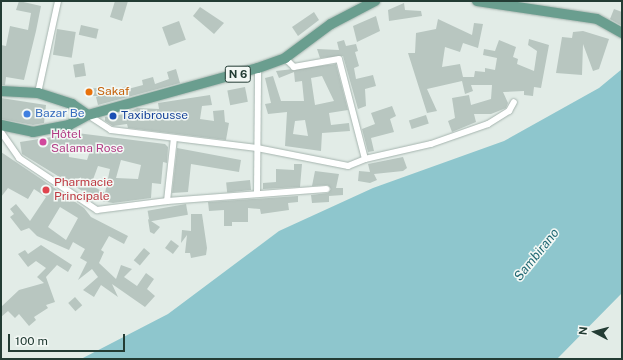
<!DOCTYPE html>
<html>
<head>
<meta charset="utf-8">
<style>
  body { margin:0 }
  #map { position:relative; width:623px; height:360px; overflow:hidden; background:#e2ece7; font-family:"Public Sans",sans-serif }
  div>[style] { position:absolute }
  .water>* { inset:0; background:#8ec6cd }
  .building>* { inset:0; background:#b8c6c0; transform-origin:0 0 }
  .roads { filter:drop-shadow(0 0 1px #a5b4ae) drop-shadow(0 0 1px #a5b4ae) }
  .street>* { height:6px; margin:-3px; padding:0 3px; transform-origin:3px; border-radius:3px; background:#fff }
  .primary>* { height:10px; margin:-5px; padding:0 5px; transform-origin:5px; border-radius:5px; background:#6a9e8f }
  .dots>* { width:11px; height:11px; translate:-50% -50%; box-sizing:border-box; border:2px solid #f3f8f5; border-radius:50% }
  span { translate:-50% -50%; white-space:nowrap; text-align:center; line-height:1.15; -webkit-text-stroke:3px #f3f8f5; paint-order:stroke }
  .shield-label span { padding:1px 3px; background:#f3f8f5; border:1px solid; border-radius:3px; -webkit-text-stroke-width:0 }
  .shield-label { font-size:11px; color:#233c34; font-weight:700 }
  .food-label { font-size:12px; color:#c56008 }
  .left { translate:0 -50%; text-align:left }
  .shop-label { font-size:12px; color:#366cbe }
  .transit-label { font-size:12px; color:#164399 }
  .hotel-label { font-size:12px; color:#b23c85 }
  .health-label { font-size:12px; color:#be3a42 }
  .water-label { font-size:13px; color:#216974; font-style:italic }
  .frame { position:absolute; inset:0; border:2px solid #233c34; pointer-events:none }
  .north { position:absolute; left:575px; top:312px; width:40px; height:40px; -webkit-text-stroke:3px #f3f8f5; paint-order:stroke; rotate:276deg; font-size:11px; font-weight:700; line-height:16px; text-align:center; color:#233c34 }
  .north::after { content:''; display:block; margin:auto; width:14px; height:18px; background:#233c34; clip-path:polygon(50% 0,100% 100%,50% 72%,0 100%) }
  .scale { position:absolute; left:8px; top:334px; width:117px; height:18px; box-sizing:border-box; border:2px solid #233c34; border-top:0; padding-left:5px; font-size:12px; line-height:14px; white-space:nowrap; color:#233c34; -webkit-text-stroke:3px #f3f8f5; paint-order:stroke }
</style>
</head>
<body>
<div id="map">
  <div class="water">
    <i style="clip-path:polygon(622px 69px,622px 293px,557px 359px,81px 359px,168px 314px,279px 231px,373px 188px,504px 141px,599px 88px)"></i>
  </div>
  <div class="building">
    <i style="clip-path:polygon(19px 1px,41px 6px,36px 31px,24px 80px,6px 77px,5px 85px,1px 85px,1px 45px,6px 46px,10px 26px,28px 30px,31px 13px,16px 10px)"></i>
    <i style="clip-path:polygon(115px 1px,128px 1px,122px 21px,110px 17px)"></i>
    <i style="clip-path:polygon(404px 3px,405px 10px,421px 11px,422px 16px,389px 21px,388px 10px)"></i>
    <i style="clip-path:polygon(200px 7px,224px 23px,214px 34px,193px 16px)"></i>
    <i style="clip-path:polygon(614px 9px,622px 12px,622px 26px,610px 19px)"></i>
    <i style="clip-path:polygon(314px 12px,319px 20px,298px 36px,292px 27px)"></i>
    <i style="clip-path:polygon(376px 16px,380px 31px,357px 42px,353px 26px)"></i>
    <i style="clip-path:polygon(438px 19px,472px 35px,474px 23px,483px 24px,478px 48px,463px 43px,460px 52px,445px 47px,442px 67px,460px 64px,463px 77px,474px 77px,475px 71px,485px 72px,485px 68px,495px 70px,497px 58px,483px 55px,484px 49px,495px 51px,499px 40px,516px 47px,513px 57px,518px 59px,517px 64px,534px 71px,537px 51px,528px 45px,529px 39px,549px 45px,541px 88px,534px 87px,533px 96px,524px 95px,524px 91px,503px 92px,508px 103px,506px 108px,491px 114px,474px 114px,476px 122px,452px 132px,448px 121px,455px 118px,452px 98px,469px 95px,471px 105px,491px 99px,492px 85px,471px 85px,473px 91px,465px 94px,462px 81px,427px 89px,437px 111px,427px 113px,408px 53px,415px 53px,416px 33px,436px 29px)"></i>
    <i style="left:179px;top:21px;width:20px;height:18px;rotate:70deg"></i>
    <i style="left:81px;top:25px;width:18px;height:10px;rotate:13deg"></i>
    <i style="left:57px;top:29px;width:19px;height:26px;rotate:9deg"></i>
    <i style="clip-path:polygon(583px 31px,609px 39px,599px 69px,593px 71px,583px 44px,582px 75px,556px 73px,562px 37px,572px 38px,573px 32px)"></i>
    <i style="clip-path:polygon(344px 40px,346px 46px,356px 44px,358px 51px,355px 52px,359px 66px,354px 68px,356px 79px,373px 75px,376px 86px,365px 89px,366px 106px,358px 109px,343px 56px,320px 58px,317px 49px,339px 50px,337px 42px)"></i>
    <i style="left:84px;top:63px;width:13px;height:11px;rotate:81deg"></i>
    <i style="clip-path:polygon(evenodd,336px 64px,348px 110px,329px 113px,331px 125px,349px 123px,350px 131px,322px 133px,321px 151px,285px 146px,287px 112px,268px 114px,265px 104px,271px 103px,265px 78px,273px 76px,281px 101px,304px 101px,302px 81px,295px 82px,294px 72px,279px 78px,276px 71px,336px 64px,322px 76px,334px 101px,315px 105px,311px 78px,322px 76px,336px 64px,305px 120px,308px 136px,293px 134px,295px 121px,305px 120px)"></i>
    <i style="clip-path:polygon(176px 69px,180px 83px,98px 105px,96px 97px,127px 86px,128px 89px,143px 85px,142px 80px,153px 77px,155px 84px,169px 79px,167px 72px)"></i>
    <i style="left:245px;top:87px;width:15px;height:18px;rotate:79deg"></i>
    <i style="clip-path:polygon(97px 88px,98px 96px,86px 96px,85px 89px)"></i>
    <i style="clip-path:polygon(210px 95px,212px 105px,202px 106px,200px 119px,214px 121px,213px 111px,224px 110px,225px 122px,229px 123px,226px 140px,128px 128px,127px 124px,113px 126px,105px 121px,105px 117px,125px 114px,137px 108px,159px 109px,158px 103px)"></i>
    <i style="clip-path:polygon(1px 98px,46px 105px,44px 123px,33px 125px,1px 119px)"></i>
    <i style="clip-path:polygon(392px 106px,396px 116px,390px 119px,394px 132px,371px 138px,374px 151px,368px 152px,362px 129px,375px 124px,371px 113px)"></i>
    <i style="left:426px;top:115px;width:9px;height:18px;rotate:72deg"></i>
    <i style="clip-path:polygon(evenodd,77px 133px,165px 144px,168px 147px,167px 163px,163px 162px,161px 184px,152px 183px,151px 198px,113px 203px,89px 199px,83px 195px,84px 192px,22px 154px,20px 142px,77px 133px,68px 145px,92px 145px,87px 160px,69px 157px,68px 145px,77px 133px,121px 160px,141px 165px,138px 179px,116px 178px,121px 160px,77px 133px,98px 166px,110px 169px,105px 193px,91px 185px,98px 166px)"></i>
    <i style="clip-path:polygon(177px 148px,241px 160px,239px 172px,191px 164px,188px 192px,172px 193px)"></i>
    <i style="clip-path:polygon(evenodd,1px 152px,84px 208px,91px 217px,128px 236px,124px 244px,109px 236px,101px 250px,104px 252px,99px 263px,116px 279px,121px 265px,132px 269px,124px 277px,137px 286px,146px 273px,154px 279px,147px 289px,155px 296px,145px 307px,112px 284px,118px 297px,101px 285px,94px 297px,83px 290px,98px 277px,92px 269px,78px 280px,87px 262px,80px 258px,85px 249px,73px 242px,69px 250px,37px 236px,29px 228px,21px 231px,10px 217px,14px 214px,10px 209px,16px 204px,30px 221px,46px 197px,34px 189px,28px 199px,8px 188px,1px 197px,1px 152px,60px 207px,78px 218px,66px 240px,48px 227px,60px 207px)"></i>
    <i style="clip-path:polygon(403px 157px,407px 168px,403px 171px,374px 174px,377px 180px,370px 183px,358px 181px,359px 171px,370px 172px,368px 164px)"></i>
    <i style="clip-path:polygon(294px 164px,302px 164px,300px 187px,263px 189px,263px 183px,276px 182px,276px 169px,294px 170px)"></i>
    <i style="clip-path:polygon(315px 171px,339px 174px,336px 188px,343px 188px,343px 195px,329px 196px,329px 202px,312px 203px,311px 195px,328px 193px,331px 189px,327px 185px,312px 186px)"></i>
    <i style="left:250px;top:180px;width:10px;height:24px;rotate:84deg"></i>
    <i style="clip-path:polygon(298px 196px,298px 202px,288px 203px,289px 210px,261px 214px,260px 209px,248px 208px,248px 222px,232px 222px,232px 226px,224px 226px,224px 210px,209px 211px,208px 202px)"></i>
    <i style="left:186px;top:204px;width:11px;height:39px;rotate:80deg"></i>
    <i style="clip-path:polygon(191px 214px,202px 214px,207px 248px,206px 255px,191px 258px,190px 253px,185px 253px,187px 235px,181px 243px,182px 230px,191px 231px)"></i>
    <i style="clip-path:polygon(148px 219px,160px 227px,154px 234px,150px 232px)"></i>
    <i style="left:171px;top:240px;width:10px;height:10px;rotate:37deg"></i>
    <i style="clip-path:polygon(41px 245px,72px 265px,68px 272px,57px 265px,46px 277px,55px 302px,46px 305px,48px 308px,34px 317px,36px 320px,29px 326px,19px 314px,15px 318px,8px 311px,1px 317px,1px 307px,19px 290px,44px 283px,37px 277px,46px 268px,36px 261px,28px 267px,18px 254px,25px 250px,28px 254px)"></i>
    <i style="left:144px;top:248px;width:8px;height:16px;rotate:40deg"></i>
    <i style="left:75px;top:297px;width:11px;height:9px;rotate:49deg"></i>
  </div>
  <div class="roads">
    <div class="street">
      <i style="left:38px;top:93px;width:94px;rotate:-77.7deg"></i>
      <i style="left:88px;top:115px;width:27px;rotate:33deg"></i>
      <i style="left:111px;top:130px;width:147px;rotate:7deg"></i>
      <i style="left:257px;top:148px;width:93px;rotate:11.2deg"></i>
      <i style="left:348px;top:166px;width:18px;rotate:-22deg"></i>
      <i style="left:365px;top:159px;width:103px;rotate:-104.6deg"></i>
      <i style="left:339px;top:59px;width:46px;rotate:169.9deg"></i>
      <i style="left:294px;top:67px;width:13px;rotate:-135deg"></i>
      <i style="left:1px;top:132px;width:32px;rotate:55deg"></i>
      <i style="left:19px;top:158px;width:94px;rotate:33.7deg"></i>
      <i style="left:97px;top:210px;width:71px;rotate:-7.3deg"></i>
      <i style="left:167px;top:201px;width:63px;rotate:-83.7deg"></i>
      <i style="left:365px;top:159px;width:68px;rotate:-12.8deg"></i>
      <i style="left:431px;top:144px;width:60px;rotate:-19.3deg"></i>
      <i style="left:488px;top:124px;width:25px;rotate:-32deg"></i>
      <i style="left:509px;top:111px;width:10px;rotate:-61deg"></i>
      <i style="left:257px;top:193px;width:125px;rotate:-89.5deg"></i>
      <i style="left:167px;top:201px;width:160px;rotate:-4.3deg"></i>
    </div>
    <div class="primary">
      <i style="left:477px;top:1px;width:121px;rotate:8.5deg"></i>
      <i style="left:597px;top:19px;width:29px;rotate:29deg"></i>
      <i style="left:1px;top:91px;width:37px;rotate:3deg"></i>
      <i style="left:38px;top:93px;width:36px;rotate:18deg"></i>
      <i style="left:72px;top:104px;width:19px;rotate:35deg"></i>
      <i style="left:1px;top:125px;width:33px;rotate:12deg"></i>
      <i style="left:33px;top:132px;width:37px;rotate:-11deg"></i>
      <i style="left:69px;top:125px;width:21px;rotate:-28deg"></i>
      <i style="left:88px;top:115px;width:176px;rotate:-15.5deg"></i>
      <i style="left:258px;top:68px;width:29px;rotate:-20deg"></i>
      <i style="left:285px;top:58px;width:57px;rotate:-36.5deg"></i>
      <i style="left:331px;top:24px;width:50px;rotate:-27.6deg"></i>
    </div>
  </div>
  <div class="dots">
    <i style="left:89px;top:92px;background:#e8710a"></i>
    <i style="left:27px;top:114px;background:#3f7fe0"></i>
    <i style="left:113px;top:116px;background:#1a4fb4"></i>
    <i style="left:43px;top:142px;background:#d1479c"></i>
    <i style="left:46px;top:190px;background:#e0444e"></i>
  </div>
  <div class="shield-label">
    <span style="left:238px;top:74px">N 6</span>
  </div>
  <div class="food-label">
    <span class="left" style="left:97px;top:92px">Sakaf</span>
  </div>
  <div class="shop-label">
    <span class="left" style="left:35px;top:114px">Bazar Be</span>
  </div>
  <div class="transit-label">
    <span class="left" style="left:121px;top:116px">Taxibrousse</span>
  </div>
  <div class="hotel-label">
    <span class="left" style="left:51px;top:142px">Hôtel<br>Salama Rose</span>
  </div>
  <div class="health-label">
    <span class="left" style="left:54px;top:190px">Pharmacie<br>Principale</span>
  </div>
  <div class="water-label">
    <span style="left:537px;top:255px;rotate:-51deg">Sambirano</span>
  </div>
  <div class="frame"></div>
  <div class="north">N</div>
  <div class="scale">100 m</div>
</div>
</body>
</html>
